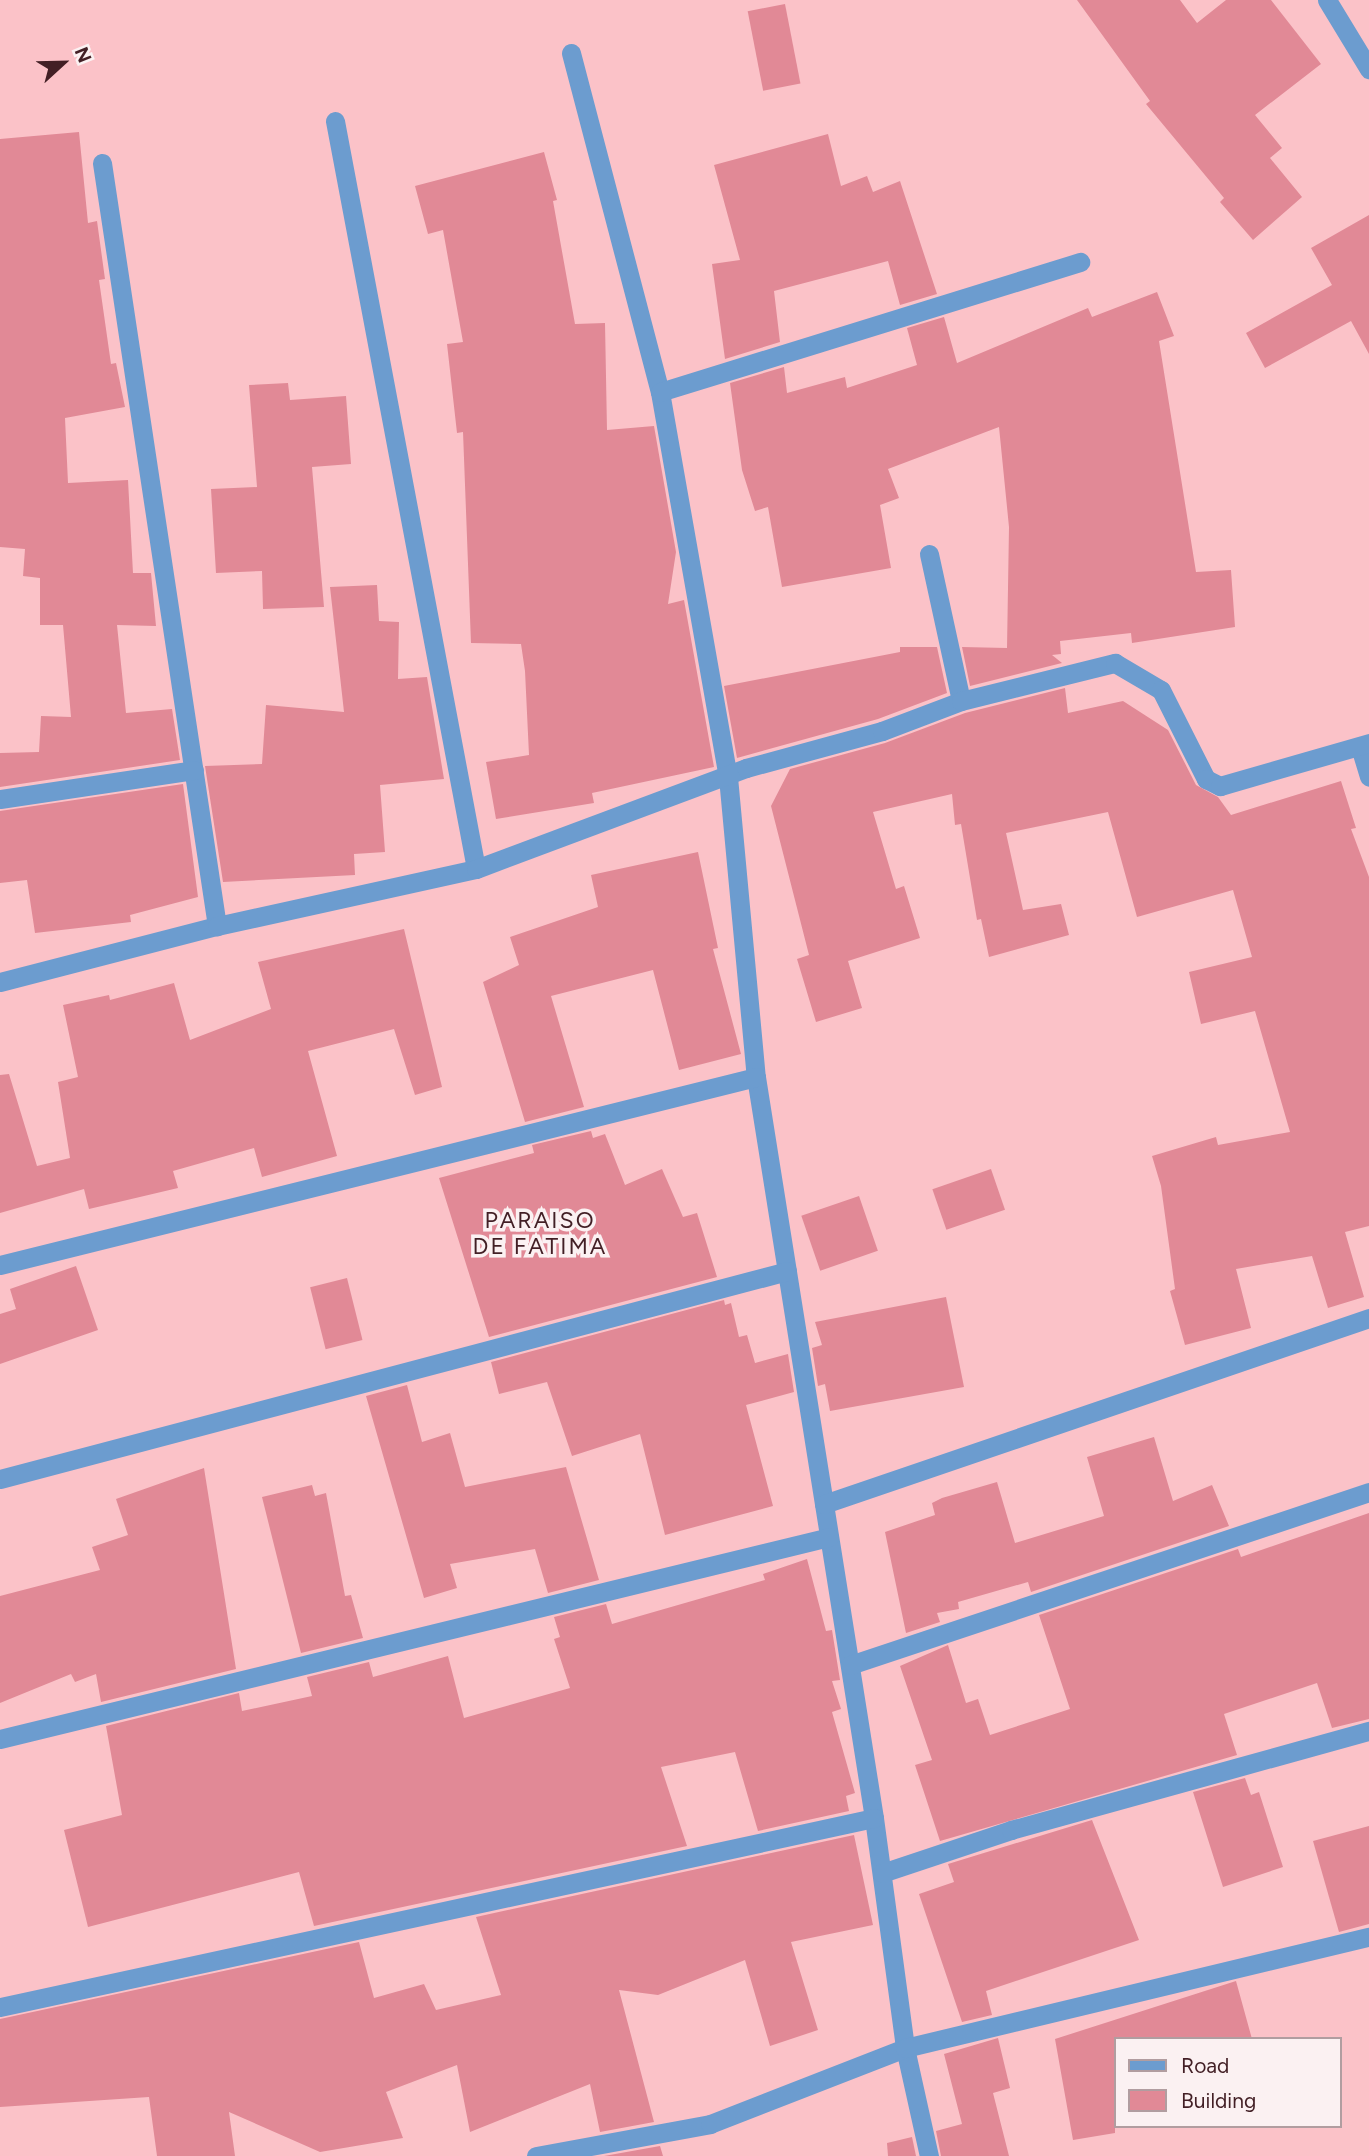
<!DOCTYPE html>
<html>
<head>
<meta charset="utf-8">
<style>
  body { margin:0 }
  #map { position:relative; width:1369px; height:2156px; overflow:hidden; background:#fbc2c8; font-family:Figtree,sans-serif }
  div>[style] { position:absolute }
  .building>* { inset:0; background:#e18996; transform-origin:0 0 }
  .minor>* { height:19px; margin:-9.5px; padding:0 9.5px; transform-origin:9.5px; border-radius:9.5px; background:#6c9ccf }
  span { translate:-50% -50%; white-space:nowrap; text-align:center; line-height:1.15; -webkit-text-stroke:7px #fbf1f2; paint-order:stroke }
  .neighbourhood-label { font-size:23px; color:#421f25; letter-spacing:2px }
  .legend { position:absolute; left:1114px; top:2037px; width:228px; height:91px; box-sizing:border-box; background:#fbf1f2; border:2px solid #b19da0; margin:0; padding:9px 12px; list-style:none; font-size:21px; color:#421f25 }
  .legend li { display:flex; align-items:center; gap:14px; height:35px }
  .legend b { width:35px; border:2px solid #b19da0 }
  .north { position:absolute; left:28px; top:28px; width:70px; height:70px; -webkit-text-stroke:5px #fbf1f2; paint-order:stroke; rotate:68deg; font-size:19px; font-weight:700; line-height:28px; text-align:center; color:#421f25 }
  .north::after { content:''; display:block; margin:auto; width:24px; height:32px; background:#421f25; clip-path:polygon(50% 0,100% 100%,50% 72%,0 100%) }
</style>
</head>
<body>
<div id="map">
  <div class="building">
    <i style="clip-path:polygon(1077px 0,1180px 0,1197px 23px,1226px 0,1271px 0,1321px 64px,1255px 115px,1282px 148px,1270px 158px,1302px 197px,1253px 240px,1220px 202px,1224px 198px,1146px 104px,1150px 101px)"></i>
    <i style="left:785px;top:4px;width:81px;height:38px;rotate:79deg"></i>
    <i style="clip-path:polygon(79px 132px,88px 223px,97px 221px,105px 279px,99px 280px,111px 364px,116px 363px,125px 407px,65px 418px,68px 483px,128px 480px,133px 573px,151px 573px,156px 626px,117px 625px,126px 713px,172px 709px,180px 760px,0 787px,0 753px,39px 752px,41px 716px,71px 717px,63px 625px,40px 625px,40px 578px,23px 576px,25px 549px,0 547px,0 139px)"></i>
    <i style="clip-path:polygon(828px 134px,841px 186px,867px 176px,873px 192px,900px 181px,937px 294px,900px 305px,888px 261px,774px 291px,780px 342px,725px 359px,712px 264px,740px 260px,714px 165px)"></i>
    <i style="clip-path:polygon(544px 152px,557px 200px,553px 201px,575px 324px,605px 323px,607px 430px,654px 426px,676px 552px,668px 604px,684px 600px,714px 767px,592px 793px,594px 803px,496px 819px,486px 762px,529px 755px,525px 671px,521px 644px,471px 643px,463px 432px,457px 433px,447px 344px,463px 342px,443px 230px,428px 234px,415px 186px)"></i>
    <i style="clip-path:polygon(1369px 215px,1369px 354px,1351px 321px,1265px 368px,1246px 333px,1332px 285px,1311px 248px)"></i>
    <i style="clip-path:polygon(1157px 292px,1174px 336px,1159px 341px,1196px 572px,1231px 570px,1235px 627px,1132px 643px,1131px 633px,1060px 641px,1061px 654px,1052px 655px,1062px 663px,970px 686px,962px 647px,1007px 648px,1009px 527px,999px 427px,888px 469px,899px 498px,880px 505px,891px 568px,782px 587px,768px 507px,755px 511px,742px 470px,730px 383px,784px 367px,787px 393px,845px 377px,847px 388px,917px 365px,907px 328px,944px 317px,957px 363px,1088px 308px,1092px 317px)"></i>
    <i style="clip-path:polygon(288px 383px,290px 400px,346px 396px,351px 464px,312px 467px,324px 607px,263px 609px,262px 571px,216px 573px,211px 489px,257px 487px,249px 385px)"></i>
    <i style="clip-path:polygon(377px 585px,379px 621px,399px 622px,398px 679px,427px 677px,444px 779px,380px 785px,385px 852px,354px 854px,355px 875px,223px 882px,205px 766px,262px 764px,266px 705px,344px 712px,330px 587px)"></i>
    <i style="clip-path:polygon(900px 647px,937px 647px,947px 693px,878px 719px,737px 758px,724px 686px,900px 652px)"></i>
    <i style="clip-path:polygon(1065px 688px,1068px 713px,1123px 701px,1168px 730px,1196px 785px,1218px 797px,1231px 815px,1341px 781px,1356px 828px,1351px 829px,1369px 877px,1369px 1226px,1345px 1232px,1364px 1297px,1328px 1308px,1312px 1256px,1236px 1269px,1251px 1328px,1185px 1345px,1170px 1291px,1175px 1289px,1161px 1186px,1152px 1156px,1216px 1137px,1218px 1145px,1290px 1132px,1255px 1011px,1201px 1024px,1189px 972px,1252px 957px,1233px 890px,1137px 917px,1108px 812px,1006px 833px,1023px 910px,1061px 904px,1069px 935px,989px 957px,981px 919px,977px 920px,961px 824px,955px 825px,952px 794px,873px 812px,896px 889px,904px 886px,920px 938px,848px 961px,862px 1008px,816px 1022px,797px 959px,809px 955px,771px 806px,790px 769px,885px 743px,965px 713px)"></i>
    <i style="clip-path:polygon(183px 784px,198px 897px,130px 915px,131px 922px,35px 933px,27px 880px,0 883px,0 811px)"></i>
    <i style="clip-path:polygon(698px 852px,718px 948px,713px 949px,741px 1054px,679px 1070px,653px 970px,551px 996px,584px 1107px,525px 1122px,483px 982px,519px 965px,510px 937px,598px 907px,591px 875px)"></i>
    <i style="clip-path:polygon(404px 929px,442px 1087px,415px 1095px,394px 1029px,308px 1051px,337px 1156px,262px 1177px,254px 1148px,173px 1171px,178px 1188px,89px 1209px,84px 1189px,0 1213px,0 1075px,9px 1074px,37px 1166px,70px 1158px,58px 1082px,78px 1077px,63px 1005px,109px 995px,110px 1000px,174px 983px,190px 1040px,271px 1009px,258px 962px)"></i>
    <i style="clip-path:polygon(591px 1131px,593px 1138px,605px 1134px,625px 1185px,662px 1169px,683px 1217px,697px 1213px,717px 1277px,489px 1337px,439px 1178px,534px 1153px,532px 1145px)"></i>
    <i style="left:991px;top:1169px;width:43px;height:62px;rotate:71deg"></i>
    <i style="left:859px;top:1196px;width:58px;height:61px;rotate:71deg"></i>
    <i style="clip-path:polygon(76px 1266px,98px 1330px,0 1364px,0 1314px,16px 1309px,10px 1289px)"></i>
    <i style="left:347px;top:1278px;width:64px;height:38px;rotate:76deg"></i>
    <i style="clip-path:polygon(946px 1297px,964px 1387px,830px 1411px,825px 1384px,818px 1386px,812px 1348px,822px 1345px,815px 1322px)"></i>
    <i style="clip-path:polygon(724px 1300px,725px 1305px,731px 1303px,739px 1337px,747px 1335px,755px 1363px,788px 1354px,794px 1392px,746px 1405px,773px 1506px,665px 1535px,640px 1434px,572px 1456px,547px 1382px,499px 1394px,491px 1362px)"></i>
    <i style="clip-path:polygon(407px 1385px,422px 1442px,450px 1433px,465px 1487px,566px 1467px,599px 1580px,548px 1593px,535px 1549px,450px 1564px,457px 1588px,424px 1598px,366px 1396px)"></i>
    <i style="clip-path:polygon(1154px 1437px,1173px 1501px,1212px 1485px,1229px 1526px,1031px 1592px,1028px 1582px,958px 1602px,959px 1609px,937px 1613px,940px 1622px,906px 1633px,885px 1532px,935px 1515px,932px 1503px,942px 1498px,997px 1482px,1015px 1543px,1104px 1516px,1087px 1457px)"></i>
    <i style="clip-path:polygon(204px 1468px,236px 1669px,101px 1702px,96px 1674px,75px 1682px,71px 1674px,0 1703px,0 1596px,100px 1570px,92px 1547px,128px 1535px,116px 1499px)"></i>
    <i style="clip-path:polygon(312px 1485px,315px 1496px,326px 1493px,345px 1596px,351px 1595px,363px 1638px,301px 1653px,262px 1497px)"></i>
    <i style="clip-path:polygon(1369px 1513px,1369px 1719px,1332px 1728px,1317px 1683px,1224px 1714px,1237px 1755px,940px 1841px,915px 1765px,932px 1760px,900px 1666px,948px 1645px,966px 1703px,978px 1699px,990px 1735px,1070px 1709px,1039px 1615px,1238px 1549px,1241px 1557px)"></i>
    <i style="clip-path:polygon(807px 1559px,826px 1631px,832px 1630px,840px 1680px,832px 1681px,841px 1709px,832px 1712px,855px 1793px,846px 1796px,849px 1811px,758px 1831px,735px 1752px,661px 1767px,687px 1846px,314px 1926px,299px 1872px,88px 1927px,64px 1830px,122px 1815px,106px 1726px,239px 1693px,242px 1711px,312px 1696px,307px 1677px,369px 1662px,373px 1677px,448px 1656px,464px 1718px,570px 1688px,554px 1639px,560px 1637px,554px 1617px,606px 1604px,612px 1624px,765px 1580px,763px 1574px)"></i>
    <i style="clip-path:polygon(1245px 1778px,1251px 1795px,1259px 1792px,1283px 1867px,1223px 1887px,1193px 1792px)"></i>
    <i style="clip-path:polygon(1092px 1820px,1139px 1940px,986px 1991px,992px 2015px,962px 2022px,919px 1894px,954px 1882px,948px 1864px)"></i>
    <i style="clip-path:polygon(1369px 1826px,1369px 1924px,1339px 1932px,1313px 1841px)"></i>
    <i style="clip-path:polygon(854px 1835px,873px 1925px,791px 1942px,818px 2030px,770px 2046px,745px 1960px,658px 1995px,619px 1990px,654px 2122px,600px 2132px,590px 2084px,470px 2132px,457px 2065px,386px 2092px,403px 2138px,320px 2152px,229px 2112px,235px 2156px,157px 2156px,149px 2097px,0 2107px,0 2019px,359px 1942px,374px 1998px,424px 1984px,436px 2010px,501px 1995px,476px 1917px)"></i>
    <i style="clip-path:polygon(1236px 1981px,1252px 2039px,1115px 2039px,1115px 2133px,1073px 2140px,1055px 2039px)"></i>
    <i style="clip-path:polygon(998px 2038px,1010px 2088px,993px 2093px,1009px 2156px,941px 2156px,936px 2131px,962px 2124px,944px 2054px)"></i>
    <i style="clip-path:polygon(912px 2137px,916px 2156px,888px 2156px,887px 2143px)"></i>
    <i style="clip-path:polygon(660px 2146px,663px 2156px,604px 2156px)"></i>
  </div>
  <div class="minor">
    <i style="left:1327px;top:0;width:81px;rotate:58.7deg"></i>
    <i style="left:571px;top:53px;width:350px;rotate:75.3deg"></i>
    <i style="left:660px;top:392px;width:391px;rotate:80deg"></i>
    <i style="left:728px;top:777px;width:301px;rotate:84.7deg"></i>
    <i style="left:756px;top:1077px;width:750px;rotate:80.95deg"></i>
    <i style="left:874px;top:1818px;width:232px;rotate:82.3deg"></i>
    <i style="left:905px;top:2048px;width:111px;rotate:77.5deg"></i>
    <i style="left:335px;top:121px;width:761px;rotate:79.32deg"></i>
    <i style="left:102px;top:163px;width:772px;rotate:81.43deg"></i>
    <i style="left:660px;top:392px;width:440px;rotate:-17.2deg"></i>
    <i style="left:929px;top:554px;width:150px;rotate:77.7deg"></i>
    <i style="left:1360px;top:747px;width:31px;rotate:73deg"></i>
    <i style="left:0;top:799px;width:196px;rotate:-8.5deg"></i>
    <i style="left:0;top:982px;width:224px;rotate:-14.5deg"></i>
    <i style="left:217px;top:926px;width:265px;rotate:-12.4deg"></i>
    <i style="left:476px;top:869px;width:288px;rotate:-20.5deg"></i>
    <i style="left:746px;top:768px;width:141px;rotate:-15.2deg"></i>
    <i style="left:882px;top:731px;width:85px;rotate:-20.8deg"></i>
    <i style="left:961px;top:701px;width:159px;rotate:-13.9deg"></i>
    <i style="left:1115px;top:663px;width:53px;rotate:30.4deg"></i>
    <i style="left:1161px;top:690px;width:100px;rotate:63.2deg"></i>
    <i style="left:1206px;top:779px;width:16px;rotate:27deg"></i>
    <i style="left:1220px;top:786px;width:155px;rotate:-16.1deg"></i>
    <i style="left:0;top:1265px;width:779px;rotate:-13.96deg"></i>
    <i style="left:0;top:1479px;width:814px;rotate:-14.8deg"></i>
    <i style="left:824px;top:1504px;width:576px;rotate:-18.84deg"></i>
    <i style="left:850px;top:1665px;width:547px;rotate:-18.43deg"></i>
    <i style="left:0;top:1739px;width:853px;rotate:-13.69deg"></i>
    <i style="left:882px;top:1873px;width:136px;rotate:-18.4deg"></i>
    <i style="left:1011px;top:1830px;width:371px;rotate:-15.5deg"></i>
    <i style="left:0;top:2007px;width:894px;rotate:-12.2deg"></i>
    <i style="left:536px;top:2156px;width:177px;rotate:-10.4deg"></i>
    <i style="left:710px;top:2124px;width:209px;rotate:-21.3deg"></i>
    <i style="left:905px;top:2048px;width:477px;rotate:-13.5deg"></i>
  </div>
  <div class="neighbourhood-label">
    <span style="left:540px;top:1233px">PARAISO<br>DE FATIMA</span>
  </div>
  <ul class="legend">
  <li><b style="height:9px;background:#6c9ccf"></b>Road</li>
  <li><b style="height:19px;background:#e18996"></b>Building</li>
  </ul>
  <div class="north">N</div>
</div>
</body>
</html>
